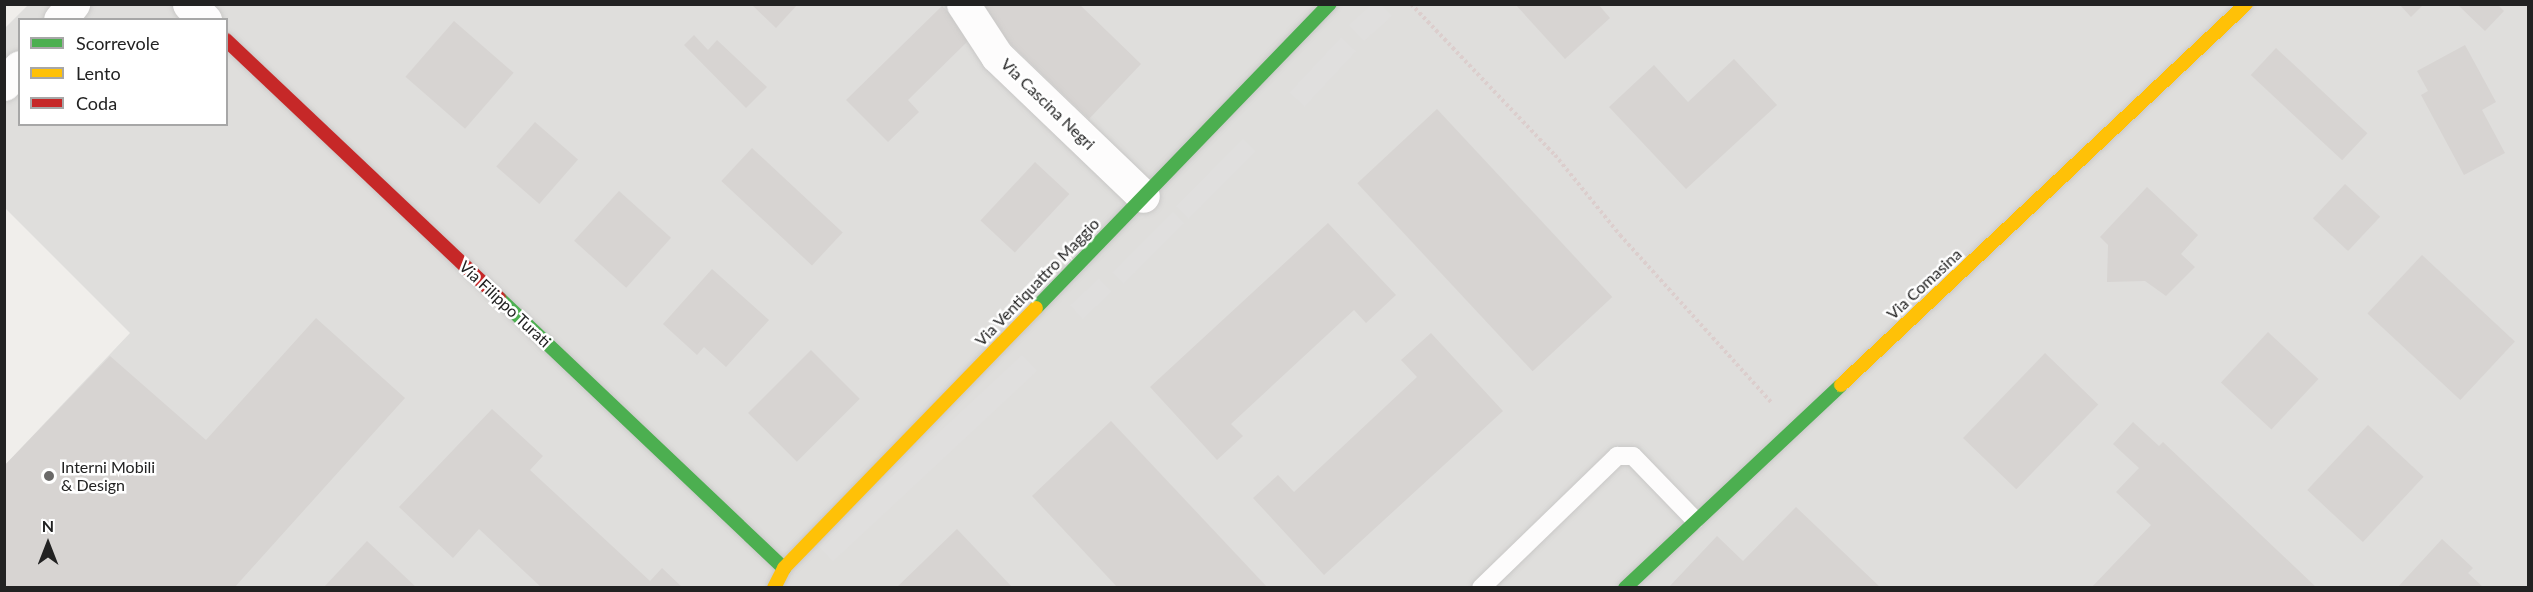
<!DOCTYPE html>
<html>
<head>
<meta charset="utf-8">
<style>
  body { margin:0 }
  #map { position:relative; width:2533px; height:592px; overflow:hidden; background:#f0eeeb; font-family:Lato,sans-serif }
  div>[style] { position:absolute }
  .residential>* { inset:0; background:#dfdedc }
  .parking>* { inset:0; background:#e0dfde; transform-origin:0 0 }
  .building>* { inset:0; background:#d7d4d2; transform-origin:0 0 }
  .path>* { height:4px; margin-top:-2px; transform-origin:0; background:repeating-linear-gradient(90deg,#dccecd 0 3px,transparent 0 6px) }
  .roads { filter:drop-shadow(0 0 2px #c9c8c7) drop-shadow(0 0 2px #c9c8c7) }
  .lane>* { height:18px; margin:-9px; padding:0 9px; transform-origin:9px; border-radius:9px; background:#fdfcfc }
  .street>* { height:33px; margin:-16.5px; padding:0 16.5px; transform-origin:16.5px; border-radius:16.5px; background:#fdfcfc }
  .fast>* { height:14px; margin:-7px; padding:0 7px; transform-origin:7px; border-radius:7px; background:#4caf50 }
  .slow>* { height:14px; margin:-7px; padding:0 7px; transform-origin:7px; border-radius:7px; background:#ffc107 }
  .jam>* { height:14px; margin:-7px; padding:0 7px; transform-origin:7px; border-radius:7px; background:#c62828 }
  .dots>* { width:16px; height:16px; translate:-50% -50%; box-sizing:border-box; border:3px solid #fff; border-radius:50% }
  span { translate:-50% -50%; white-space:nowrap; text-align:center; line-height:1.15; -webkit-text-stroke:5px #fff; paint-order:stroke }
  .street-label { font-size:16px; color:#222 }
  .poi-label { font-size:16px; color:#222 }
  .left { translate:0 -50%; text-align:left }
  .frame { position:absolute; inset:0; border:6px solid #222; pointer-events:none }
  .legend { position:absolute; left:18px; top:18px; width:210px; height:108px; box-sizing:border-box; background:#fff; border:2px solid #a7a7a7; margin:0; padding:8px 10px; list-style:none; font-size:18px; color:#222 }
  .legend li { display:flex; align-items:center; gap:12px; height:30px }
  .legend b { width:30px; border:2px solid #a7a7a7 }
  .north { position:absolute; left:18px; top:514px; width:60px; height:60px; -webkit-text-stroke:4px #fff; paint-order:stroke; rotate:0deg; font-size:16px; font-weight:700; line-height:24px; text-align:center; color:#222 }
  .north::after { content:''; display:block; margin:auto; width:21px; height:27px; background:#222; clip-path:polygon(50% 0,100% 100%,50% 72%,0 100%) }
</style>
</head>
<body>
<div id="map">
  <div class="residential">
    <i style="clip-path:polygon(evenodd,28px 5px,2528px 5px,2528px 587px,5px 588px,4px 466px,130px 333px,5px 208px,5px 28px,28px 5px,20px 20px,226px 20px,226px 124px,20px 124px,20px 20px)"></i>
  </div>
  <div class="parking">
    <i style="clip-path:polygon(1371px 5px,1381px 5px,1392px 16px,1364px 41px,1349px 25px)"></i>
    <i style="left:1341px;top:37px;width:21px;height:76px;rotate:43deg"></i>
    <i style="left:1243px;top:139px;width:18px;height:95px;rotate:45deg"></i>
    <i style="left:1173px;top:212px;width:16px;height:86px;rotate:45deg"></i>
    <i style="left:1099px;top:278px;width:19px;height:40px;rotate:47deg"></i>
    <i style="left:1022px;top:355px;width:22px;height:279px;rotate:47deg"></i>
  </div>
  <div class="building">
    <i style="clip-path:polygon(751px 4px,798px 4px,776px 28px)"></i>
    <i style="clip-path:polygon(981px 4px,1079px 4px,1141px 64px,1089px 119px,975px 10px)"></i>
    <i style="clip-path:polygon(1515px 4px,1598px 4px,1610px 18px,1565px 59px)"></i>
    <i style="clip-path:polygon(2399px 4px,2424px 4px,2411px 17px)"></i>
    <i style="clip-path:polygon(2458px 5px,2498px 5px,2504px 11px,2485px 31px)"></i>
    <i style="clip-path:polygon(942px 6px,973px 36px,908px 100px,919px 112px,888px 142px,846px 100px)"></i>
    <i style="left:454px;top:21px;width:79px;height:74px;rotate:41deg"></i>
    <i style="clip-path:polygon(694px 35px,708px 50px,717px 40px,767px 87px,746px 108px,684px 45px)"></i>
    <i style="clip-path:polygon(2465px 45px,2496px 102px,2482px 110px,2505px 153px,2464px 175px,2421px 95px,2428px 91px,2417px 71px)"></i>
    <i style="left:2276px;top:48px;width:125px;height:37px;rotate:43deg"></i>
    <i style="clip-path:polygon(1734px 59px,1777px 105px,1686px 189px,1609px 107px,1654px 65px,1688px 102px)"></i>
    <i style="left:1437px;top:109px;width:257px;height:109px;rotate:47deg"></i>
    <i style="left:535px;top:122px;width:57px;height:59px;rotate:41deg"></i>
    <i style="left:752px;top:148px;width:124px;height:45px;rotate:43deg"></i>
    <i style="left:1035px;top:162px;width:47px;height:80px;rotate:43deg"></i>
    <i style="left:2345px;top:184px;width:48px;height:47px;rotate:43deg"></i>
    <i style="clip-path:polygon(2147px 187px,2198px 235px,2181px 254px,2195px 267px,2166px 296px,2145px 281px,2107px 282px,2108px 245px,2100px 237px)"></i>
    <i style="left:619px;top:191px;width:70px;height:67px;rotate:42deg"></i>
    <i style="clip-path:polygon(1328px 223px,1396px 295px,1366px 323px,1354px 310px,1231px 424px,1243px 436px,1217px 460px,1150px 387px)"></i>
    <i style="left:2422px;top:255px;width:127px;height:80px;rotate:43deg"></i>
    <i style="clip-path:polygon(712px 269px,769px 320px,726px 367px,704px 347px,697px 355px,663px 324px)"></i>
    <i style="clip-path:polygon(316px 318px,405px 398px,234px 588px,4px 588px,4px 466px,110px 356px,206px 440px)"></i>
    <i style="left:2268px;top:332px;width:69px;height:69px;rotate:43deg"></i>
    <i style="clip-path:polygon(1431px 333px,1503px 411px,1324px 575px,1253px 498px,1278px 475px,1294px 492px,1417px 377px,1401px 360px)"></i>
    <i style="left:811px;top:350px;width:69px;height:89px;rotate:45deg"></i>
    <i style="left:2045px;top:353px;width:74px;height:118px;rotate:44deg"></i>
    <i style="clip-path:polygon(492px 409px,543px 456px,530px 470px,650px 581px,662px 568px,683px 588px,542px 588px,479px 529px,453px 558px,399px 507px)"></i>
    <i style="clip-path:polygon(1111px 421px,1268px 588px,1118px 588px,1032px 496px)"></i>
    <i style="clip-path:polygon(2133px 422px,2159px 446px,2163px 442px,2317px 588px,2091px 588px,2151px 525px,2116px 492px,2139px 468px,2113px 444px)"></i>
    <i style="left:2368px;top:425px;width:76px;height:89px;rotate:43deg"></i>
    <i style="clip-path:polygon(1796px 507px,1881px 588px,1668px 588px,1717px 536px,1743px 561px)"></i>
    <i style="clip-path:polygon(957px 529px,1013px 588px,896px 588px)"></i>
    <i style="clip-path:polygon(2442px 539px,2473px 568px,2468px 573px,2484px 588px,2397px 588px)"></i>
    <i style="clip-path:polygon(367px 541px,417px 588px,323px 588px)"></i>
  </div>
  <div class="path">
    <i style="left:1411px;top:4px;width:209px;rotate:46.4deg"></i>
    <i style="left:1555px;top:155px;width:103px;rotate:50.9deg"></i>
    <i style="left:1620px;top:235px;width:227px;rotate:47.9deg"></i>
  </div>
  <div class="roads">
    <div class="lane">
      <i style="left:1481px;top:588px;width:190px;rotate:-44.1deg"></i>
      <i style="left:1617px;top:456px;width:16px"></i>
      <i style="left:1633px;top:456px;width:89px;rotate:45.9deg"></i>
    </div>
    <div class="street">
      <i style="left:189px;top:4px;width:23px;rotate:45deg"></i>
      <i style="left:963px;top:4px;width:62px;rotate:56.8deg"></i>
      <i style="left:997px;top:56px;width:202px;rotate:43.8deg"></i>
      <i style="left:60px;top:20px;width:21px;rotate:-51deg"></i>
      <i style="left:4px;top:84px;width:23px;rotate:-47deg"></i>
    </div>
    <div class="fast">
      <i style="left:499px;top:298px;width:393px;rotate:43.5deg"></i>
      <i style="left:1036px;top:308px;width:423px;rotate:-46deg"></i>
      <i style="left:1625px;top:588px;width:296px;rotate:-43.2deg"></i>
    </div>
    <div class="slow">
      <i style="left:1841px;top:385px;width:556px;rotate:-43.25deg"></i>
      <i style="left:774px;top:588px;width:22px;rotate:-63deg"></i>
      <i style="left:784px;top:568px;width:362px;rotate:-45.9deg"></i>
    </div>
    <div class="jam">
      <i style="left:226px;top:40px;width:376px;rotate:43.4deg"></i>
    </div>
  </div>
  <div class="dots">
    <i style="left:49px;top:476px;background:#6a6968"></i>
  </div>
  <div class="street-label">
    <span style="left:1048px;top:104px;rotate:44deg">Via Cascina Negri</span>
    <span style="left:1037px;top:282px;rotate:-46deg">Via Ventiquattro Maggio</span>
    <span style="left:1924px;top:284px;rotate:-43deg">Via Comasina</span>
    <span style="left:505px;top:304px;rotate:43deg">Via Filippo Turati</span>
  </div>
  <div class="poi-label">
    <span class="left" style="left:61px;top:476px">Interni Mobili<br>&amp; Design</span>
  </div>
  <div class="frame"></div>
  <ul class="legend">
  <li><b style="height:8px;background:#4caf50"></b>Scorrevole</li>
  <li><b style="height:8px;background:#ffc107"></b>Lento</li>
  <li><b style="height:8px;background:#c62828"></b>Coda</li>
  </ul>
  <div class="north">N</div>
</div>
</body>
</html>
